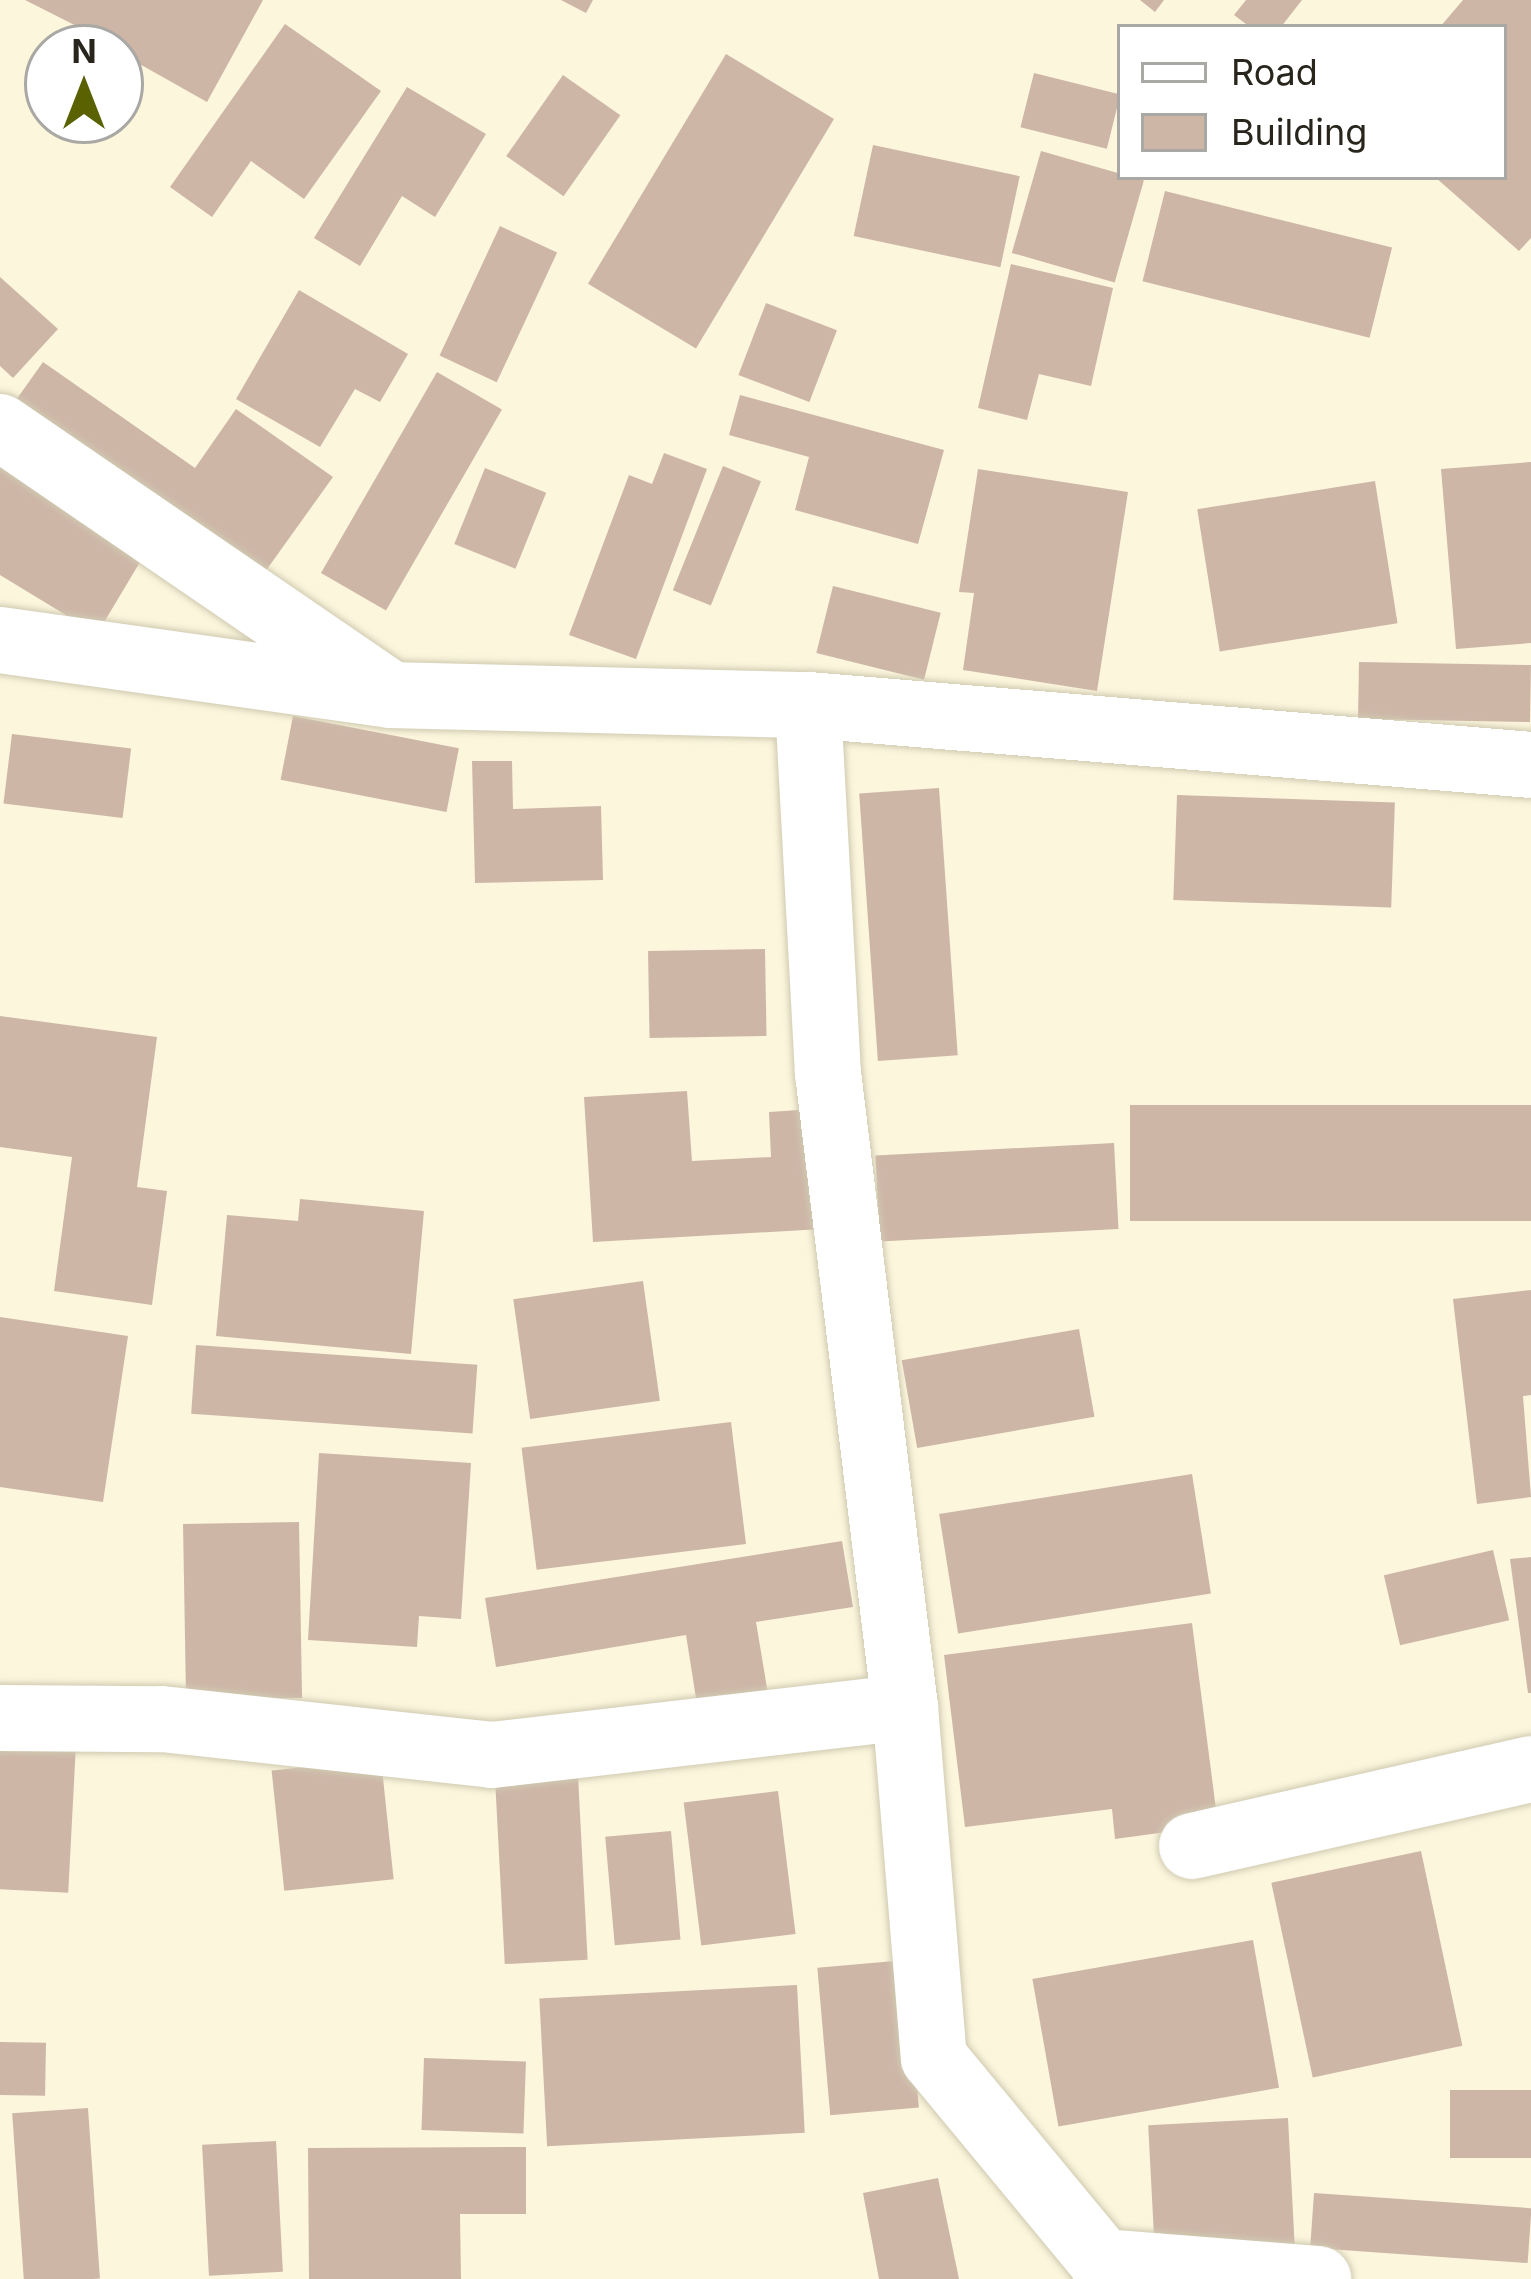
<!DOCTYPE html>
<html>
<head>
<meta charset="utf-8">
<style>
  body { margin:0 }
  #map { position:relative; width:1531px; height:2279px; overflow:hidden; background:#fcf6dd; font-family:Inter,sans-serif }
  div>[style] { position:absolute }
  .building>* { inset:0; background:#ceb6a7; transform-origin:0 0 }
  .roads { filter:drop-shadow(0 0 3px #cfcab1) drop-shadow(0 0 3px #cfcab1) }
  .minor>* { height:66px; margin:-33px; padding:0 33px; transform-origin:33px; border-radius:33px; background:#fff }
  .tertiary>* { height:66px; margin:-33px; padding:0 33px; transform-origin:33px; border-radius:33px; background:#fff }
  span { translate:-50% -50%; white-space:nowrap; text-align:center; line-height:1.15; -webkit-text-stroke:12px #fff; paint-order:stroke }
  .legend { position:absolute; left:1117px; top:24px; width:390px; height:156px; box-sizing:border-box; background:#fff; border:3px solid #a9a8a4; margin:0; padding:15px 21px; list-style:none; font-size:36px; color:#28261c }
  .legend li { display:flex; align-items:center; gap:24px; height:60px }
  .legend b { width:60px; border:3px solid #a9a8a4 }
  .north { position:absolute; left:24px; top:24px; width:120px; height:120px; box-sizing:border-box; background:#fff; border:3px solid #a9a8a4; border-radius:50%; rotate:0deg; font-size:33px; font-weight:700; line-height:48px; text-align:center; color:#28261c }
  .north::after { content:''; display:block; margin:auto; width:42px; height:54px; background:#596100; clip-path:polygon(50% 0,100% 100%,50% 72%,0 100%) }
</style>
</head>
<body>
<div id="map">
  <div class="building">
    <i style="clip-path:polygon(25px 0,263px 0,207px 102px,120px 53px,120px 48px)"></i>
    <i style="clip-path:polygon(561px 0,593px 0,586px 13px)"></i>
    <i style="clip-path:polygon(1140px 0,1164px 0,1155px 12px)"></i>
    <i style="clip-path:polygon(1246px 0,1302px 0,1281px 27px,1250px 27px,1234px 15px)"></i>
    <i style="clip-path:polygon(1463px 0,1531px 0,1531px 238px,1519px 251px,1435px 177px,1504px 177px,1504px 27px,1440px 27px)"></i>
    <i style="clip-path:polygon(285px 24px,381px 91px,304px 199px,251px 161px,212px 217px,170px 187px)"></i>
    <i style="left:726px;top:54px;width:126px;height:268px;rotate:31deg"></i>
    <i style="left:1034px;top:73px;width:89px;height:56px;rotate:14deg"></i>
    <i style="left:563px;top:75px;width:70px;height:99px;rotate:35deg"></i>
    <i style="clip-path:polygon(407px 87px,486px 134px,435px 217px,402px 196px,360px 266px,314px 238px)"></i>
    <i style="left:873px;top:145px;width:150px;height:93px;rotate:12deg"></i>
    <i style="left:1041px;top:151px;width:107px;height:106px;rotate:16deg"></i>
    <i style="left:1165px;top:191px;width:234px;height:93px;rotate:14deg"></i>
    <i style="left:500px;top:226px;width:63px;height:143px;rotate:25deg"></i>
    <i style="clip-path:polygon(1011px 264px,1113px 288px,1091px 386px,1039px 374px,1027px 420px,978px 408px)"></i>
    <i style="clip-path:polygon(0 277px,58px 329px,13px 378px,0 366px)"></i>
    <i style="clip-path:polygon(299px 290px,408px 354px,380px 402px,355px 389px,320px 447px,236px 399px)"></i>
    <i style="left:766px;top:303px;width:76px;height:77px;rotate:21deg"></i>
    <i style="clip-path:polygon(43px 362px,195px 468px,236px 409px,333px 477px,252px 590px,4px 417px)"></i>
    <i style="left:437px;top:372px;width:75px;height:232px;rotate:30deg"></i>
    <i style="clip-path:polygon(740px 395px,944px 450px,918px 544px,795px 510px,809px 457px,729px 435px)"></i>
    <i style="clip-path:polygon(0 443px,155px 537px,97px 634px,0 575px)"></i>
    <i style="clip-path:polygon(664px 453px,707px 469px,636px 659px,569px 635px,629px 475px,652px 484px)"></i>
    <i style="clip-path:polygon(1531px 462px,1531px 643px,1456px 649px,1441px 469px)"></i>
    <i style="left:723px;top:466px;width:41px;height:134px;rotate:22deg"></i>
    <i style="left:485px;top:468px;width:66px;height:82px;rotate:22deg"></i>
    <i style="clip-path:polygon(978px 469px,1128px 492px,1097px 691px,963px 670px,974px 593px,959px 592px)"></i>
    <i style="left:1375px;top:481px;width:144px;height:180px;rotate:81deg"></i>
    <i style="left:833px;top:586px;width:111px;height:69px;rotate:14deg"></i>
    <i style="left:1359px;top:662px;width:172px;height:57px;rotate:1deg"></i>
    <i style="left:293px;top:716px;width:169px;height:65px;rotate:11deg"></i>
    <i style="left:12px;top:734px;width:120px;height:70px;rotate:7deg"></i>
    <i style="clip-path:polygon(472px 761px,512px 761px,513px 809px,601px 806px,603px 880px,475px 883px)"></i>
    <i style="left:939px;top:788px;width:268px;height:80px;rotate:86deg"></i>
    <i style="left:1177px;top:795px;width:218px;height:105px;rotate:2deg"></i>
    <i style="left:765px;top:949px;width:87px;height:117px;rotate:89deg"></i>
    <i style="clip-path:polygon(0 1016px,157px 1037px,137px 1187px,167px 1191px,152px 1305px,54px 1291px,72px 1157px,0 1147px)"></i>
    <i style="clip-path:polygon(687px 1091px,692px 1161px,771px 1157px,769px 1112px,814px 1109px,822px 1229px,593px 1242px,584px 1097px)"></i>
    <i style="left:1531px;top:1105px;width:116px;height:401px;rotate:90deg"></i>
    <i style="left:1114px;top:1143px;width:86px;height:239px;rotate:87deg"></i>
    <i style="clip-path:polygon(300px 1199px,424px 1211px,411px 1354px,216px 1336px,227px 1215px,298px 1221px)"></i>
    <i style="left:643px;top:1281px;width:121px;height:131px;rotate:82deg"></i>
    <i style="clip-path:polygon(1531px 1290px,1531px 1395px,1523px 1396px,1531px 1497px,1477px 1504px,1453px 1299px)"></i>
    <i style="clip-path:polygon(0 1317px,128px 1336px,103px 1502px,0 1487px)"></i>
    <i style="left:1079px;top:1329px;width:89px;height:180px;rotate:80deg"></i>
    <i style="left:196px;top:1345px;width:282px;height:69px;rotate:4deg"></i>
    <i style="left:731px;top:1422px;width:123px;height:211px;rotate:83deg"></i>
    <i style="clip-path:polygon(319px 1453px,471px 1463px,461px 1619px,419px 1616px,417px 1647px,308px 1640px)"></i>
    <i style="left:1192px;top:1474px;width:121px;height:256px;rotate:81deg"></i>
    <i style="left:299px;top:1522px;width:176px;height:116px;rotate:89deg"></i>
    <i style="clip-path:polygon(842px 1541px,853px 1607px,756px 1622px,770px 1706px,699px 1717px,686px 1635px,496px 1667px,485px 1598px)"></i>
    <i style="left:1493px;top:1550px;width:72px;height:112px;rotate:77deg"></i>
    <i style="clip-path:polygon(1531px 1557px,1531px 1693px,1528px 1693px,1510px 1559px)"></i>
    <i style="clip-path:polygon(1192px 1623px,1218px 1825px,1115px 1839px,1112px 1809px,965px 1827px,944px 1655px)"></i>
    <i style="left:0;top:1742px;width:76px;height:147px;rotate:3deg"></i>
    <i style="left:381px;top:1759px;width:121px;height:110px;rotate:84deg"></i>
    <i style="left:578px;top:1776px;width:184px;height:83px;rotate:87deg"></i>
    <i style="left:778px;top:1791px;width:144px;height:95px;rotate:83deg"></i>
    <i style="left:671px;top:1831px;width:109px;height:66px;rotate:85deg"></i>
    <i style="left:1421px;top:1851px;width:199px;height:153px;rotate:78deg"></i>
    <i style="left:1253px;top:1940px;width:150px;height:224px;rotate:80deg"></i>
    <i style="left:906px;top:1960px;width:148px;height:89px;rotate:85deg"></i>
    <i style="left:797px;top:1985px;width:148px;height:258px;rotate:87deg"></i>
    <i style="left:0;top:2042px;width:46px;height:53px;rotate:1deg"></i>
    <i style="left:424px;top:2058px;width:102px;height:72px;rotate:2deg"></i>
    <i style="left:1450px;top:2090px;width:81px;height:68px"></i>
    <i style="left:88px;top:2108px;width:171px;height:76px;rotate:86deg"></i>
    <i style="left:1288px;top:2118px;width:135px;height:140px;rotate:87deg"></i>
    <i style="left:276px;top:2141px;width:131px;height:74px;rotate:87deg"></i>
    <i style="clip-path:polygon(526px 2147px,526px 2214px,460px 2214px,461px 2279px,309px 2279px,308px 2148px)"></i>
    <i style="clip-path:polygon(938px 2178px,959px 2279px,879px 2279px,863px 2193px)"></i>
    <i style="left:1314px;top:2193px;width:218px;height:55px;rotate:4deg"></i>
  </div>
  <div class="roads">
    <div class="minor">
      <i style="left:0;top:640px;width:395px;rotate:8deg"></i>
      <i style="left:808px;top:705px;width:369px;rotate:86.9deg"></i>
      <i style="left:828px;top:1073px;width:639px;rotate:83.08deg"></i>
      <i style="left:905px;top:1707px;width:352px;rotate:85.3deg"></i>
      <i style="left:934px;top:2058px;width:265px;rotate:50.4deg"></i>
      <i style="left:1103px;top:2262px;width:17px;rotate:77deg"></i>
      <i style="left:0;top:1718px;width:162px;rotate:0.4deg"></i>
      <i style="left:162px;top:1719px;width:332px;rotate:6.2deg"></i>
      <i style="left:492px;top:1755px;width:416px;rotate:-6.6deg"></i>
      <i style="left:1192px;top:1846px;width:348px;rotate:-12.8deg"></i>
      <i style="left:1103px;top:2262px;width:216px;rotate:4.5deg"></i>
    </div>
    <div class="tertiary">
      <i style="left:0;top:427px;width:474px;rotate:34.4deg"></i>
      <i style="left:391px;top:695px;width:417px;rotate:1.4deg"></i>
      <i style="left:808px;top:705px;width:725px;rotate:4.74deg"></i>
    </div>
  </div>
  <ul class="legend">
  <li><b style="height:15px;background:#fff"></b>Road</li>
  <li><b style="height:33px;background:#ceb6a7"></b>Building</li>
  </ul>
  <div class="north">N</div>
</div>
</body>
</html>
